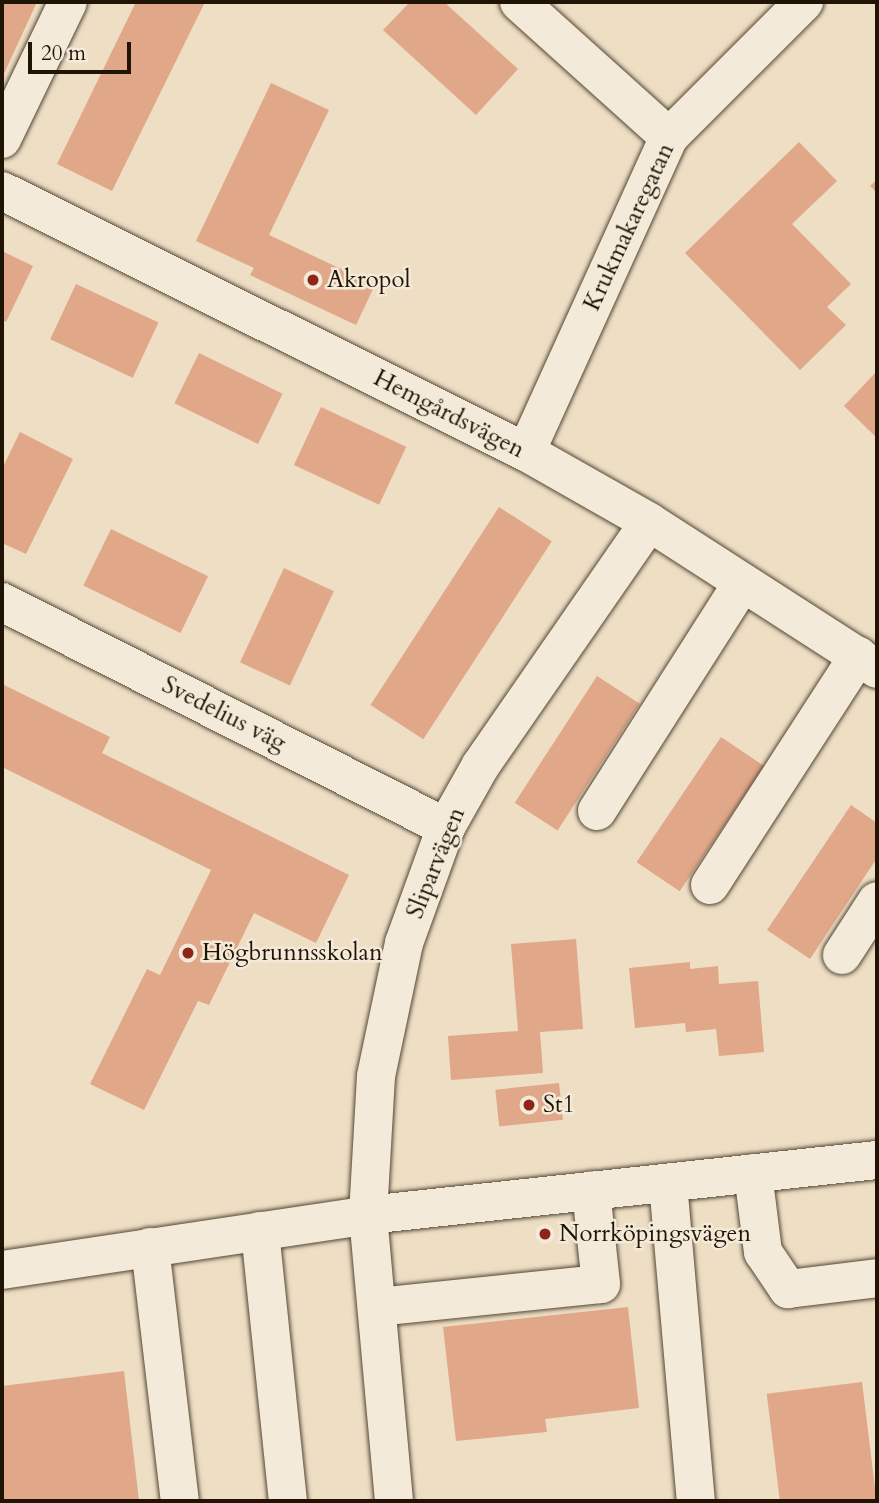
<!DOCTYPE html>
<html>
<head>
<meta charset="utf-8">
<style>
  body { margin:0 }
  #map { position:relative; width:879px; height:1503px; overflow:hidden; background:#eedec4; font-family:Cardo,serif }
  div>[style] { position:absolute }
  .building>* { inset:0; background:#e0a789; transform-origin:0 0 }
  .roads { filter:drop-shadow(0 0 2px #544735) drop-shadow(0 0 2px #544735) }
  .minor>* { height:38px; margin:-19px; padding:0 19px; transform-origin:19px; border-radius:19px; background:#f4ead9 }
  .dots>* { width:19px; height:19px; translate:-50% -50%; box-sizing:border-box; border:4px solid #f4ead9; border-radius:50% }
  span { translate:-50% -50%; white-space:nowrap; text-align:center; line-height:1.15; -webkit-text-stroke:5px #f4ead9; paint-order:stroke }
  .street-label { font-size:24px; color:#201505 }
  .poi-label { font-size:24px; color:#201505 }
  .left { translate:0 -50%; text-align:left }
  .frame { position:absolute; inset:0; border:4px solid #201505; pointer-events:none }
  .scale { position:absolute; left:28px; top:42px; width:103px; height:32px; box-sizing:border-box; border:4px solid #201505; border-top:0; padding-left:9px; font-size:21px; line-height:24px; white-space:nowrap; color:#201505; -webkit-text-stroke:5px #f4ead9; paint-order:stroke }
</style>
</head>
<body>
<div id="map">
  <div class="building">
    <i style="clip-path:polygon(2px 2px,37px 2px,2px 78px)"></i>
    <i style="clip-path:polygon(136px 2px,205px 2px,112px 191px,57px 164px)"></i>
    <i style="clip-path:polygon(410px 2px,444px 2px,518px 69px,476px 115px,383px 30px)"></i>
    <i style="clip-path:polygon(271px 83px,329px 110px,269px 235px,375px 285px,356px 325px,250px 275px,254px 268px,196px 241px)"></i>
    <i style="clip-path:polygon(799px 142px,837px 181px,792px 224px,851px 284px,827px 307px,846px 325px,800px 370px,685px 253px)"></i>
    <i style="clip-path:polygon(877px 179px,877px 193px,870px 186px)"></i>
    <i style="clip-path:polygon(2px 251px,33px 266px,6px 322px,2px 320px)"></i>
    <i style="left:76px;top:284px;width:91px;height:61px;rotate:25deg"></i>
    <i style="left:199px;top:353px;width:93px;height:56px;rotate:26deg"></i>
    <i style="clip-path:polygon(877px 371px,877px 438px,844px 406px)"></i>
    <i style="left:321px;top:407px;width:94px;height:64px;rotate:25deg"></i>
    <i style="clip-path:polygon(20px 432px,73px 459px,26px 554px,2px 543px,2px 469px)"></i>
    <i style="left:499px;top:507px;width:63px;height:236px;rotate:33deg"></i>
    <i style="left:111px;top:529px;width:108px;height:63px;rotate:26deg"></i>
    <i style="left:284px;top:568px;width:55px;height:104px;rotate:25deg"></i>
    <i style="left:597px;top:676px;width:51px;height:151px;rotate:33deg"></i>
    <i style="clip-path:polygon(4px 685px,110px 737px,102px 753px,349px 875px,316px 943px,254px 913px,209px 1005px,198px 1001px,144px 1110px,90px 1084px,147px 969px,160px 975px,211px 870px,2px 767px)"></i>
    <i style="left:721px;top:737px;width:52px;height:151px;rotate:34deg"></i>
    <i style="clip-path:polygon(851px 805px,877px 823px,877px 858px,810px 959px,767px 930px)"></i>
    <i style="clip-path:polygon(576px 939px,583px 1029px,540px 1032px,543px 1073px,451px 1080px,448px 1036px,518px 1031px,511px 944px)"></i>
    <i style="clip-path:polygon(690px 962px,690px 969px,718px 966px,719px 984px,758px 981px,764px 1052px,719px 1056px,716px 1029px,686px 1032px,685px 1023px,635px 1028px,629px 968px)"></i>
    <i style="left:559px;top:1083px;width:37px;height:64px;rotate:84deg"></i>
    <i style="clip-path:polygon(628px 1307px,639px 1408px,545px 1419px,547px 1432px,456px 1441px,443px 1327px)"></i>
    <i style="clip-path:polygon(124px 1371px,139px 1501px,2px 1501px,2px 1386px)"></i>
    <i style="left:862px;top:1382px;width:120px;height:96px;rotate:83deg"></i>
  </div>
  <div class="roads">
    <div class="minor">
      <i style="left:519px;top:2px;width:202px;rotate:42deg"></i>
      <i style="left:2px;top:139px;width:152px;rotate:-64.3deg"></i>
      <i style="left:2px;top:191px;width:585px;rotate:26.48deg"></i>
      <i style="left:526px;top:452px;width:142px;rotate:29.6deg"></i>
      <i style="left:649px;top:522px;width:271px;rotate:32.8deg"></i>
      <i style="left:526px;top:452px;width:346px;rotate:-65.6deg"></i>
      <i style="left:669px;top:137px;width:191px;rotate:-45deg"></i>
      <i style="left:2px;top:602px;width:498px;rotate:26.9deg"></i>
      <i style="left:597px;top:811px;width:270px;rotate:-57.5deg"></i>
      <i style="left:710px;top:885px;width:273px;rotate:-57.1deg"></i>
      <i style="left:842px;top:955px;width:64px;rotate:-57.1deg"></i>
      <i style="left:753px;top:1173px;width:80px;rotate:82.8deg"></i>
      <i style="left:763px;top:1252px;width:45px;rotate:56deg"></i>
      <i style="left:788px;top:1289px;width:90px;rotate:-7deg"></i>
      <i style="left:668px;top:1183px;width:319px;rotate:85deg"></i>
      <i style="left:260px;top:1231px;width:271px;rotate:84.1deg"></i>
      <i style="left:150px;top:1247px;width:256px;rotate:83.3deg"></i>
      <i style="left:2px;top:1270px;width:370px;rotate:-8.5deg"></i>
      <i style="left:368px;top:1215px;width:512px;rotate:-6.17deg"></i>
      <i style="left:378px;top:1307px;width:224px;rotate:-5.9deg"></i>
      <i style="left:601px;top:1284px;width:94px;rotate:-96.1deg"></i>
      <i style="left:394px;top:1501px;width:287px;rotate:-95.2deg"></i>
      <i style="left:368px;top:1215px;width:139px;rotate:-86.7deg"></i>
      <i style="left:376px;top:1076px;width:136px;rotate:-78.1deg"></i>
      <i style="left:404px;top:943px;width:123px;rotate:-70.1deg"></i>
      <i style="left:446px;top:827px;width:71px;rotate:-60.6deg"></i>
      <i style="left:481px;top:765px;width:295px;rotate:-55.3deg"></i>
    </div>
  </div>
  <div class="dots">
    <i style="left:313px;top:280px;background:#8f2418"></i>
    <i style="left:188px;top:953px;background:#8f2418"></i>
    <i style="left:529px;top:1105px;background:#8f2418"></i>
    <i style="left:545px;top:1234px;background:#8f2418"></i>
  </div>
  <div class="street-label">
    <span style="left:629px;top:227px;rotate:-65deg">Krukmakaregatan</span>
    <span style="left:449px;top:414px;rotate:27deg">Hemgårdsvägen</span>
    <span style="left:224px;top:714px;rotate:27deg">Svedelius väg</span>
    <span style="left:436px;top:863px;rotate:-68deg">Sliparvägen</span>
  </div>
  <div class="poi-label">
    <span class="left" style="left:327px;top:280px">Akropol</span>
    <span class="left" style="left:202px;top:953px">Högbrunnsskolan</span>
    <span class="left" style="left:543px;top:1105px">St1</span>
    <span class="left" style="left:559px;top:1234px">Norrköpingsvägen</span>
  </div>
  <div class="frame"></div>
  <div class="scale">20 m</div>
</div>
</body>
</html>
